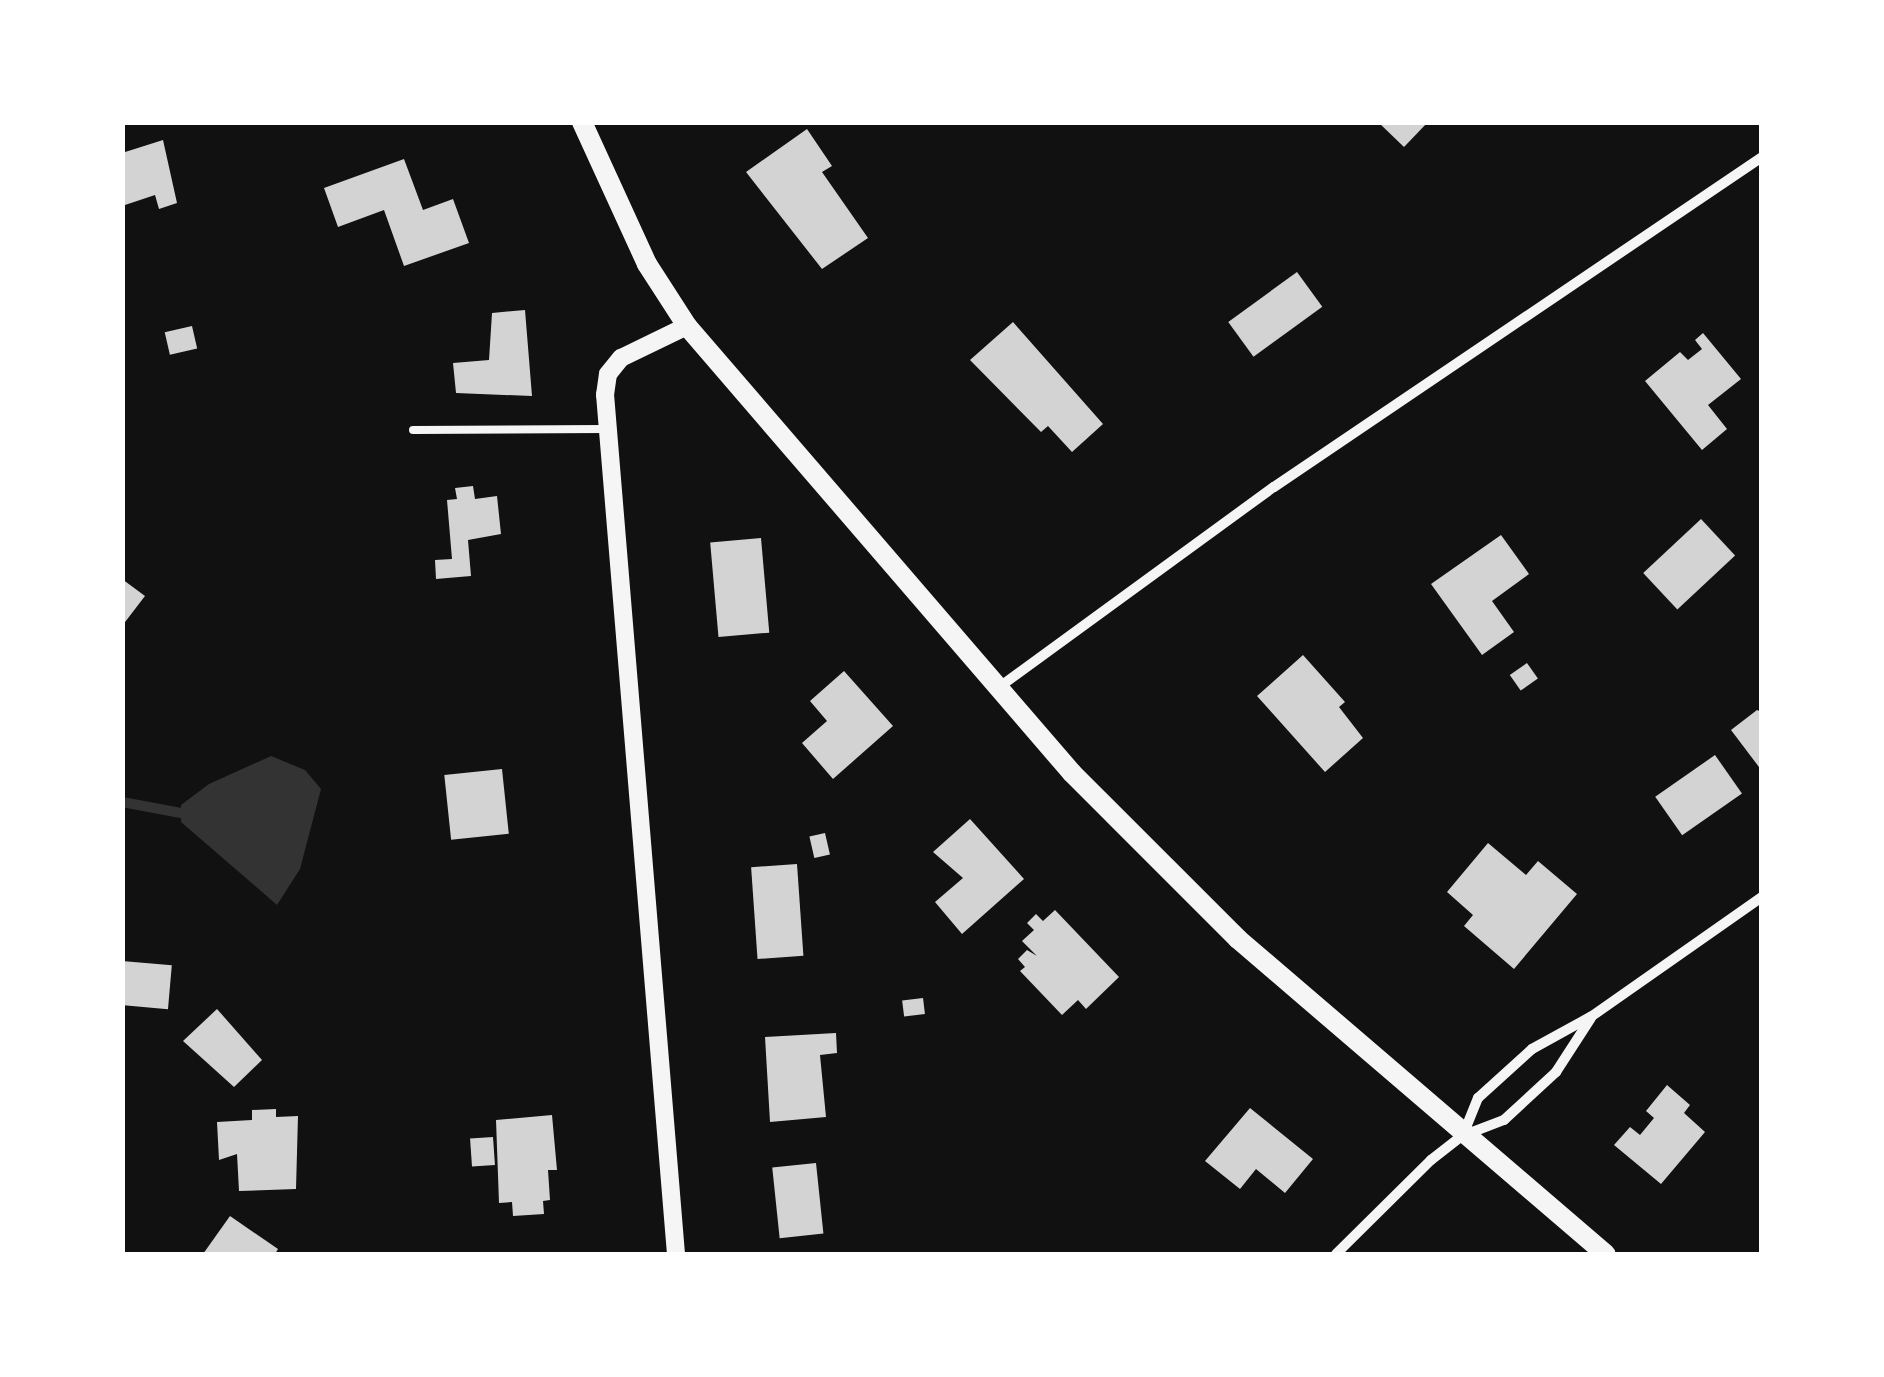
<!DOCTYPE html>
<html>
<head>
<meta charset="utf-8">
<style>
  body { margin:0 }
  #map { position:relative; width:1884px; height:1377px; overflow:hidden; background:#111; font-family:"DejaVu Sans",sans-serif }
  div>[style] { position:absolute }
  .water>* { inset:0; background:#333 }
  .stream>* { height:10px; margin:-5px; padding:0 5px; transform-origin:5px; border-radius:5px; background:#333 }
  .building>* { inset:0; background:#d3d3d3; transform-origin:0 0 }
  .service>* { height:8px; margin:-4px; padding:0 4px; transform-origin:4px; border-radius:4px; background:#f5f5f5 }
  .minor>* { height:10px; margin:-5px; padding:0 5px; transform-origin:5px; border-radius:5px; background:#f5f5f5 }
  .tertiary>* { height:18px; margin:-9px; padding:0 9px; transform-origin:9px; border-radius:9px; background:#f5f5f5 }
  .secondary>* { height:20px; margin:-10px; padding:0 10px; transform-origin:10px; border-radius:10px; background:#f5f5f5 }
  span { translate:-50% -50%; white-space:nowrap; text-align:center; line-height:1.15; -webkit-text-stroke:9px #fff; paint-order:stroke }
  .frame { position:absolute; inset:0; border:125px solid #fff; pointer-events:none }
</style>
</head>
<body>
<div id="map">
  <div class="water">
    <i style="clip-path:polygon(271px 756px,305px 770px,321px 789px,300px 869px,277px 905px,181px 822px,181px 805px,209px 784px)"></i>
  </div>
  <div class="stream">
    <i style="left:122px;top:802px;width:60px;rotate:10.6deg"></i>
  </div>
  <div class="building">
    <i style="clip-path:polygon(1378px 122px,1428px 122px,1404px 147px)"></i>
    <i style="clip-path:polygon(807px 129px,832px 166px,822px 172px,868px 238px,822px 269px,746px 172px)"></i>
    <i style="clip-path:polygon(163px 140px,177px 203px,159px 209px,155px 195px,122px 206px,122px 153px)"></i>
    <i style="clip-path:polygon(404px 159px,423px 210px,453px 199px,469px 243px,404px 266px,384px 210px,338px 227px,324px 188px)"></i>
    <i style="left:1297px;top:272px;width:43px;height:85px;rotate:54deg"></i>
    <i style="clip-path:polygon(525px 310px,532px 396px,456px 393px,453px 363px,489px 360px,492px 313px)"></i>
    <i style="clip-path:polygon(1013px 322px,1103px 424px,1072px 452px,1048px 426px,1041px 432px,970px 360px)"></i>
    <i style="left:192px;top:326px;width:23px;height:28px;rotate:77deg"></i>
    <i style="clip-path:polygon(1703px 333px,1741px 379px,1708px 405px,1727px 429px,1702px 450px,1645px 381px,1680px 352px,1688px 360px,1702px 349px,1695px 340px)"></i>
    <i style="clip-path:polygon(473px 486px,475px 499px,497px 496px,501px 534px,468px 540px,471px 576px,436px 579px,435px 560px,452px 559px,447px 500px,457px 499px,455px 488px)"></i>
    <i style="left:1701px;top:519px;width:50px;height:79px;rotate:47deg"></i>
    <i style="clip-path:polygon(1501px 535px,1529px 574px,1492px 601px,1514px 632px,1482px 655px,1431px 584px)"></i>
    <i style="left:761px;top:538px;width:95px;height:51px;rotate:85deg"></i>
    <i style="clip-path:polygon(122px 579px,145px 596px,122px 626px)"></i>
    <i style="clip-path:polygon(1303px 655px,1345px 702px,1339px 707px,1363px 738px,1325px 772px,1257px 696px)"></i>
    <i style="left:1527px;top:663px;width:19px;height:21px;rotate:55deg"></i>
    <i style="clip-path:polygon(844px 671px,893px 726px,833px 779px,802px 743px,827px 721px,810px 701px)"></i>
    <i style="clip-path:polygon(1757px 710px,1762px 712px,1762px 771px,1731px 730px)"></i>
    <i style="left:1715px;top:755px;width:47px;height:73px;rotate:55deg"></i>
    <i style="left:502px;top:769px;width:65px;height:58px;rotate:84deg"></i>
    <i style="clip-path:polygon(970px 819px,1024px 879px,962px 934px,935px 902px,963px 878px,933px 852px)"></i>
    <i style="left:825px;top:833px;width:22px;height:16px;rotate:77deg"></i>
    <i style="clip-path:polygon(1488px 843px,1526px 875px,1538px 861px,1577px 894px,1514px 969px,1464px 926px,1473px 915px,1447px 892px)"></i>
    <i style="left:797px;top:864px;width:92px;height:46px;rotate:86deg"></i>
    <i style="clip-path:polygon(1055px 910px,1119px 977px,1086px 1009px,1078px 1000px,1062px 1015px,1020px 971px,1025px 967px,1018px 959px,1027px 950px,1037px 956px,1022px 941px,1034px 930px,1027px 923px,1036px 914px,1043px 921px)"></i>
    <i style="left:122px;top:961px;width:50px;height:44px;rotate:5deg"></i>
    <i style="left:923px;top:998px;width:16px;height:21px;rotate:83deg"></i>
    <i style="clip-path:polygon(217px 1009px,262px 1060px,234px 1087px,183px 1041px)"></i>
    <i style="clip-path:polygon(836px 1033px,837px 1053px,820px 1055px,826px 1117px,770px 1122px,765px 1037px)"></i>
    <i style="clip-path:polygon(1667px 1085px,1690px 1105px,1684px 1113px,1705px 1132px,1661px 1184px,1614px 1145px,1630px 1127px,1640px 1135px,1654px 1118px,1646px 1111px)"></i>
    <i style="clip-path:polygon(1250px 1108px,1313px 1159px,1285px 1193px,1256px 1169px,1240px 1189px,1205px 1161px)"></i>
    <i style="clip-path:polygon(276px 1109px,276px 1117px,298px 1116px,296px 1189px,239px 1191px,237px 1154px,219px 1160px,217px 1122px,252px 1120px,252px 1110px)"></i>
    <i style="clip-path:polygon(552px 1115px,557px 1170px,548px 1170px,550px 1200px,543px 1201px,544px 1214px,513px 1216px,512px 1202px,499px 1203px,496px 1120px)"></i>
    <i style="left:493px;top:1137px;width:28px;height:23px;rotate:86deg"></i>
    <i style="left:816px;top:1163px;width:71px;height:44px;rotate:84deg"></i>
    <i style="clip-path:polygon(230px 1216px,278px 1249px,275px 1254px,203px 1254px)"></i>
  </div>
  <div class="service">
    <i style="left:413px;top:430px;width:192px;rotate:-0.3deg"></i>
  </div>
  <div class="minor">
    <i style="left:998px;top:688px;width:341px;rotate:-36.1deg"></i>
    <i style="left:1274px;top:487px;width:589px;rotate:-34.07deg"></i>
    <i style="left:1463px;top:1135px;width:40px;rotate:-68deg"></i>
    <i style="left:1478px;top:1098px;width:73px;rotate:-42.2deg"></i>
    <i style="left:1532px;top:1049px;width:68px;rotate:-28.8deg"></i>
    <i style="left:1592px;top:1016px;width:208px;rotate:-35deg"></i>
    <i style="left:1336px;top:1254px;width:134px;rotate:-44.7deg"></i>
    <i style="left:1431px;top:1160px;width:39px;rotate:-38deg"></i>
    <i style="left:1462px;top:1136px;width:45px;rotate:-20.9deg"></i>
    <i style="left:1504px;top:1120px;width:71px;rotate:-42.7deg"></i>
    <i style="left:1556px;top:1072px;width:64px;rotate:-57.1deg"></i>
  </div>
  <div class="tertiary">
    <i style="left:676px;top:1254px;width:862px;rotate:-94.72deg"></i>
    <i style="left:605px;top:395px;width:21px;rotate:-82deg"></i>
    <i style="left:608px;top:374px;width:21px;rotate:-51deg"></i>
    <i style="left:621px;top:358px;width:73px;rotate:-25.9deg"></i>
  </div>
  <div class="secondary">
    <i style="left:582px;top:122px;width:156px;rotate:65.4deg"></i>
    <i style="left:647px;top:264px;width:74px;rotate:57.2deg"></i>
    <i style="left:687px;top:326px;width:590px;rotate:49.26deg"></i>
    <i style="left:1072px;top:773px;width:235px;rotate:45deg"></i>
    <i style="left:1238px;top:939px;width:484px;rotate:40.6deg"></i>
  </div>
  <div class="frame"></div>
</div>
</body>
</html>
